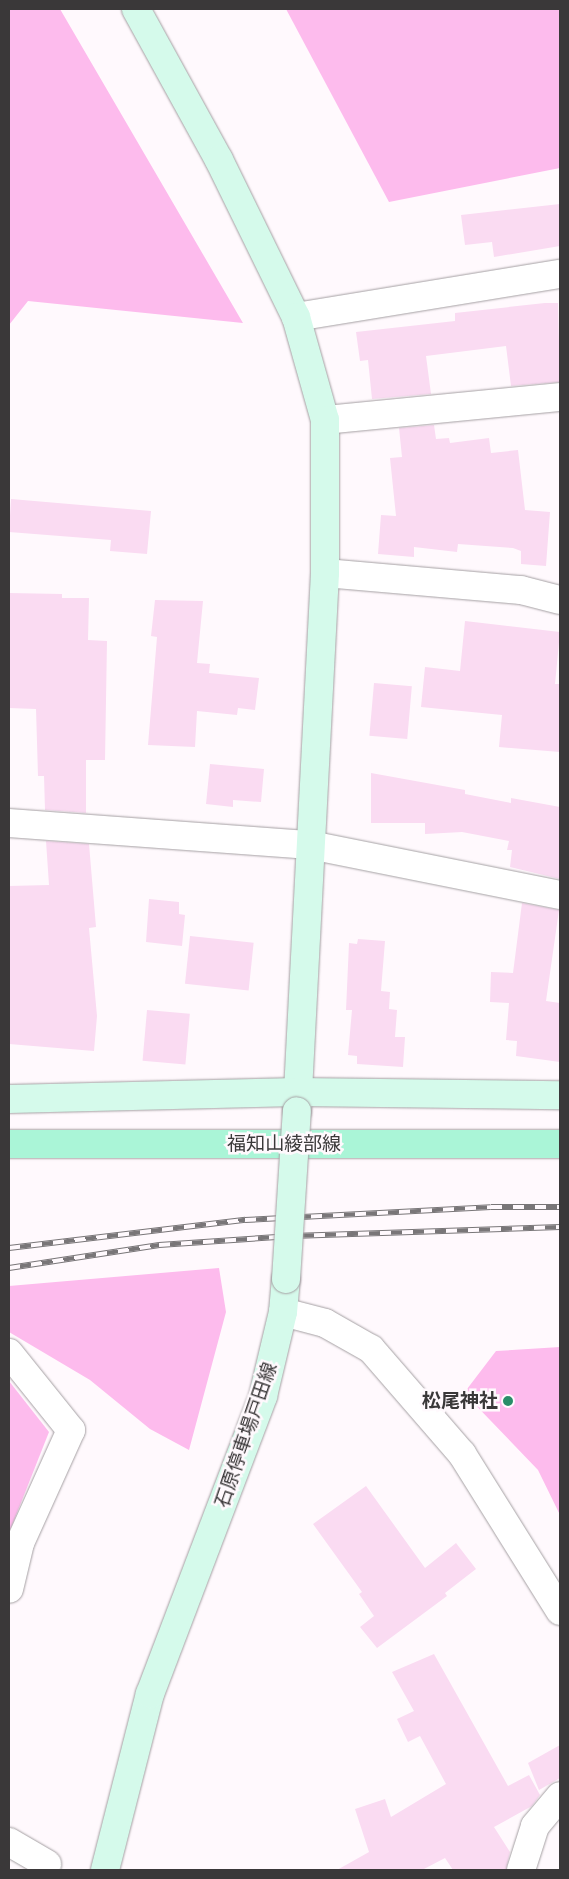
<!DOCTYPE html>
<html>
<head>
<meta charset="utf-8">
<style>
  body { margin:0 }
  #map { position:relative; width:569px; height:1879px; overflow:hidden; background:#fff9fd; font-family:Jost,"Noto Sans JP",sans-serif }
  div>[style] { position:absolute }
  .green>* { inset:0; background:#fdbbed }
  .building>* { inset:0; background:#fadbf2; transform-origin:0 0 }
  .roads { filter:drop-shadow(0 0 1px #a5a0a3) drop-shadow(0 0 1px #a5a0a3) }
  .street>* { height:28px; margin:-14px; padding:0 14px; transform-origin:14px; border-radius:14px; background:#fff }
  .secondary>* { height:28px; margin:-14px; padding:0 14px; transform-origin:14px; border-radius:14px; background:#d5faeb }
  .primary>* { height:28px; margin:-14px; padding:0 14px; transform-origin:14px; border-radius:14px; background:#aaf5d7 }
  .rail>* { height:5.5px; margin-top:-2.75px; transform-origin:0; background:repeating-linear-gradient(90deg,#fff9fd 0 11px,#797678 0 22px); box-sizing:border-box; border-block:1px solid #797678 }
  .bridges { filter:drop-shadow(0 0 1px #a5a0a3) drop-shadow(0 0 1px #a5a0a3) }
  .secondary-bridge>* { height:28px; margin:-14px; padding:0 14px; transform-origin:14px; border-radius:14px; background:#d5faeb }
  .dots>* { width:14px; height:14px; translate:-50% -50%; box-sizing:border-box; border:2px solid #fff9fd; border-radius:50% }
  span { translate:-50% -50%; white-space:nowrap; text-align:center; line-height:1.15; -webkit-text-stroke:5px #fff9fd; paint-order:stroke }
  .street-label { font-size:19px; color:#3a3839 }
  .poi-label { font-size:19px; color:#3a3839; font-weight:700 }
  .right { translate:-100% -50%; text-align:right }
  .frame { position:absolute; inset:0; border:10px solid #3a3839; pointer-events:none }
</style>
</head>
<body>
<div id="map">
  <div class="green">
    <i style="clip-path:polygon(9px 9px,60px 9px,243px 323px,28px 301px,9px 325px)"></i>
    <i style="clip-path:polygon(286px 9px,560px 9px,560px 168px,389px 202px)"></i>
    <i style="clip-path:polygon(219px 1268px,226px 1312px,189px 1450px,150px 1429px,90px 1380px,9px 1332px,9px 1286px)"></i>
    <i style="clip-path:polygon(560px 1347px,560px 1515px,538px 1470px,464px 1393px,496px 1351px)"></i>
    <i style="clip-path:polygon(9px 1381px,49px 1432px,9px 1533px)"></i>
  </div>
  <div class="building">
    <i style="clip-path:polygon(560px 204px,560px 246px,494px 257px,492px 242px,465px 245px,461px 215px)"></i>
    <i style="clip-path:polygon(545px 303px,558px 303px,560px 382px,511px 386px,506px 346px,426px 356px,431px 394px,372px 399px,368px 360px,360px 361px,356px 332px,455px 321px,455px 313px)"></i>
    <i style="clip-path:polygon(434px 425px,436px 439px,449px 438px,450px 443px,489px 438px,491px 453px,518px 450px,525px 510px,550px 512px,546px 566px,521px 564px,521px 551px,513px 548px,458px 544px,457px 552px,414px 547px,414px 557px,378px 554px,381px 515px,396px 516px,390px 458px,402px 457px,399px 428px)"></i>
    <i style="clip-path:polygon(11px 499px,151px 511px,147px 554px,110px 551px,111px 540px,9px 532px)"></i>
    <i style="clip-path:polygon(9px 593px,62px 594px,62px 598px,89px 598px,88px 640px,107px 641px,105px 760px,86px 760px,86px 813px,45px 810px,44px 776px,38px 776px,36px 709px,9px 708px)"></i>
    <i style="clip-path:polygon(155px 600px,203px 601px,197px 663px,210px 664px,209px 673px,259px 678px,255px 710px,238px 708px,237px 715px,197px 711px,195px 747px,148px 745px,157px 637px,151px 636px)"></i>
    <i style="clip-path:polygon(465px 621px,560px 632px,555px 684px,560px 684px,560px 752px,499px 747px,502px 715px,421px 707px,425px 667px,460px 671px)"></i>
    <i style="left:374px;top:683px;width:38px;height:53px;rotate:5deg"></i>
    <i style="clip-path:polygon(210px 764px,264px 769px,261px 802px,233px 800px,233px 807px,206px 804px)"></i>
    <i style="clip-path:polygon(371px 773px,465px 790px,465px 794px,511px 803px,511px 798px,560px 807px,560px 879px,510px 867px,512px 850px,507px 850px,509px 841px,462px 832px,425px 834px,425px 823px,371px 823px)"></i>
    <i style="clip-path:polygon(46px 841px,89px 844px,96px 927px,89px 928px,97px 1016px,94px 1051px,9px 1044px,9px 886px,49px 885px)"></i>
    <i style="clip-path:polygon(149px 899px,179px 902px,179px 914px,185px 915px,182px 946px,146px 942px)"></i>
    <i style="clip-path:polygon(522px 903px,559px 910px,546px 1001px,560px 1003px,560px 1062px,516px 1056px,517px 1041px,506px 1040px,509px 1003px,490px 1002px,491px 972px,513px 973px)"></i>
    <i style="left:190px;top:936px;width:64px;height:48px;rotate:6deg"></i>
    <i style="clip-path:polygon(358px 939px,385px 941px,381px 991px,390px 992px,389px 1009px,397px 1010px,395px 1037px,405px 1037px,403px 1067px,357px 1064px,357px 1056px,348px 1055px,352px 1010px,346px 1010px,349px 943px,357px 944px)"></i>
    <i style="left:147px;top:1010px;width:43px;height:51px;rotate:5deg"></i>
    <i style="clip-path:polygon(366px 1486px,425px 1568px,456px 1543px,476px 1569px,445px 1593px,447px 1596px,377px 1648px,360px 1627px,374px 1616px,359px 1594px,362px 1592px,313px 1524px)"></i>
    <i style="clip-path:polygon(434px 1654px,508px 1786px,529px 1775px,540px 1795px,532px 1806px,494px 1827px,510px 1852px,506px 1870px,453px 1870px,445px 1858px,422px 1870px,337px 1870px,369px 1852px,355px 1809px,385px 1799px,391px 1817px,446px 1784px,420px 1736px,408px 1742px,397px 1719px,414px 1711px,392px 1672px)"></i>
    <i style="clip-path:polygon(560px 1745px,560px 1778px,539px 1790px,528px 1763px)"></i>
  </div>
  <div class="roads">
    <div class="street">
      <i style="left:296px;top:317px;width:267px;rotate:-9.3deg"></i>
      <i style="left:325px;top:420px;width:236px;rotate:-5.6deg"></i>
      <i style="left:325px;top:573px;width:197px;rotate:5deg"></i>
      <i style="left:521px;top:590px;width:40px;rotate:14.4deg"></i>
      <i style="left:9px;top:823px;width:302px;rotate:4.2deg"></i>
      <i style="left:310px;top:845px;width:255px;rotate:11.3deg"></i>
      <i style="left:283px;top:1312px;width:43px;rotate:14.7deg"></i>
      <i style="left:325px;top:1323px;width:53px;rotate:29.5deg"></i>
      <i style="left:371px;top:1349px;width:139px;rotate:49.1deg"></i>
      <i style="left:462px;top:1454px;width:185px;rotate:58deg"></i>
      <i style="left:9px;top:1353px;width:99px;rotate:51.2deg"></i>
      <i style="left:71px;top:1430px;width:124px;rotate:114.3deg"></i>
      <i style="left:20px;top:1543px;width:47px;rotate:103.4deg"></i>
      <i style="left:9px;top:1842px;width:44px;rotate:30.1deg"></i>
      <i style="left:521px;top:1870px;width:46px;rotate:-72.3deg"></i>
      <i style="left:535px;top:1826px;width:39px;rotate:-50deg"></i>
    </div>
    <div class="secondary">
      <i style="left:136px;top:9px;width:172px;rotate:61.2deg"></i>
      <i style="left:219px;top:160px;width:175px;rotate:63.9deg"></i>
      <i style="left:296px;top:317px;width:107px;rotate:74.3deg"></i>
      <i style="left:325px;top:420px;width:153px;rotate:90deg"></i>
      <i style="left:325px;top:573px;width:539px;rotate:92.98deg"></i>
      <i style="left:9px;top:1099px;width:288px;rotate:-1.4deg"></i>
      <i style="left:297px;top:1092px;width:263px;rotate:0.7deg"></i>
      <i style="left:105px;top:1870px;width:182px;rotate:-75.7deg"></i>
      <i style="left:150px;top:1694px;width:319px;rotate:-69.2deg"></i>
      <i style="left:263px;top:1396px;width:86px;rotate:-76.6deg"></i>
      <i style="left:283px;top:1312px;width:33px;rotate:-85deg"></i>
    </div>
    <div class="primary">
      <i style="left:9px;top:1144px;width:551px"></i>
    </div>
  </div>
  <div class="rail">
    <i style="left:9px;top:1248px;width:238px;rotate:-6.8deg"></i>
    <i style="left:245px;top:1220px;width:246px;rotate:-3deg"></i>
    <i style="left:491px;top:1207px;width:69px"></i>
    <i style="left:9px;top:1268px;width:152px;rotate:-8.7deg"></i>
    <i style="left:159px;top:1245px;width:133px;rotate:-3.9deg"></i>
    <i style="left:292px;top:1236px;width:268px;rotate:-1.9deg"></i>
  </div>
  <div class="bridges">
    <div class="secondary-bridge">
      <i style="left:286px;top:1279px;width:168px;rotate:-86.3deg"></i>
    </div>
  </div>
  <div class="dots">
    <i style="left:508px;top:1401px;background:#298d69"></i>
  </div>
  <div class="street-label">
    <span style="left:284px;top:1144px">福知山綾部線</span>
    <span style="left:246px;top:1435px;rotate:-71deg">石原停車場戸田線</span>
  </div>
  <div class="poi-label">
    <span class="right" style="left:498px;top:1401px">松尾神社</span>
  </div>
  <div class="frame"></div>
</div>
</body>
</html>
